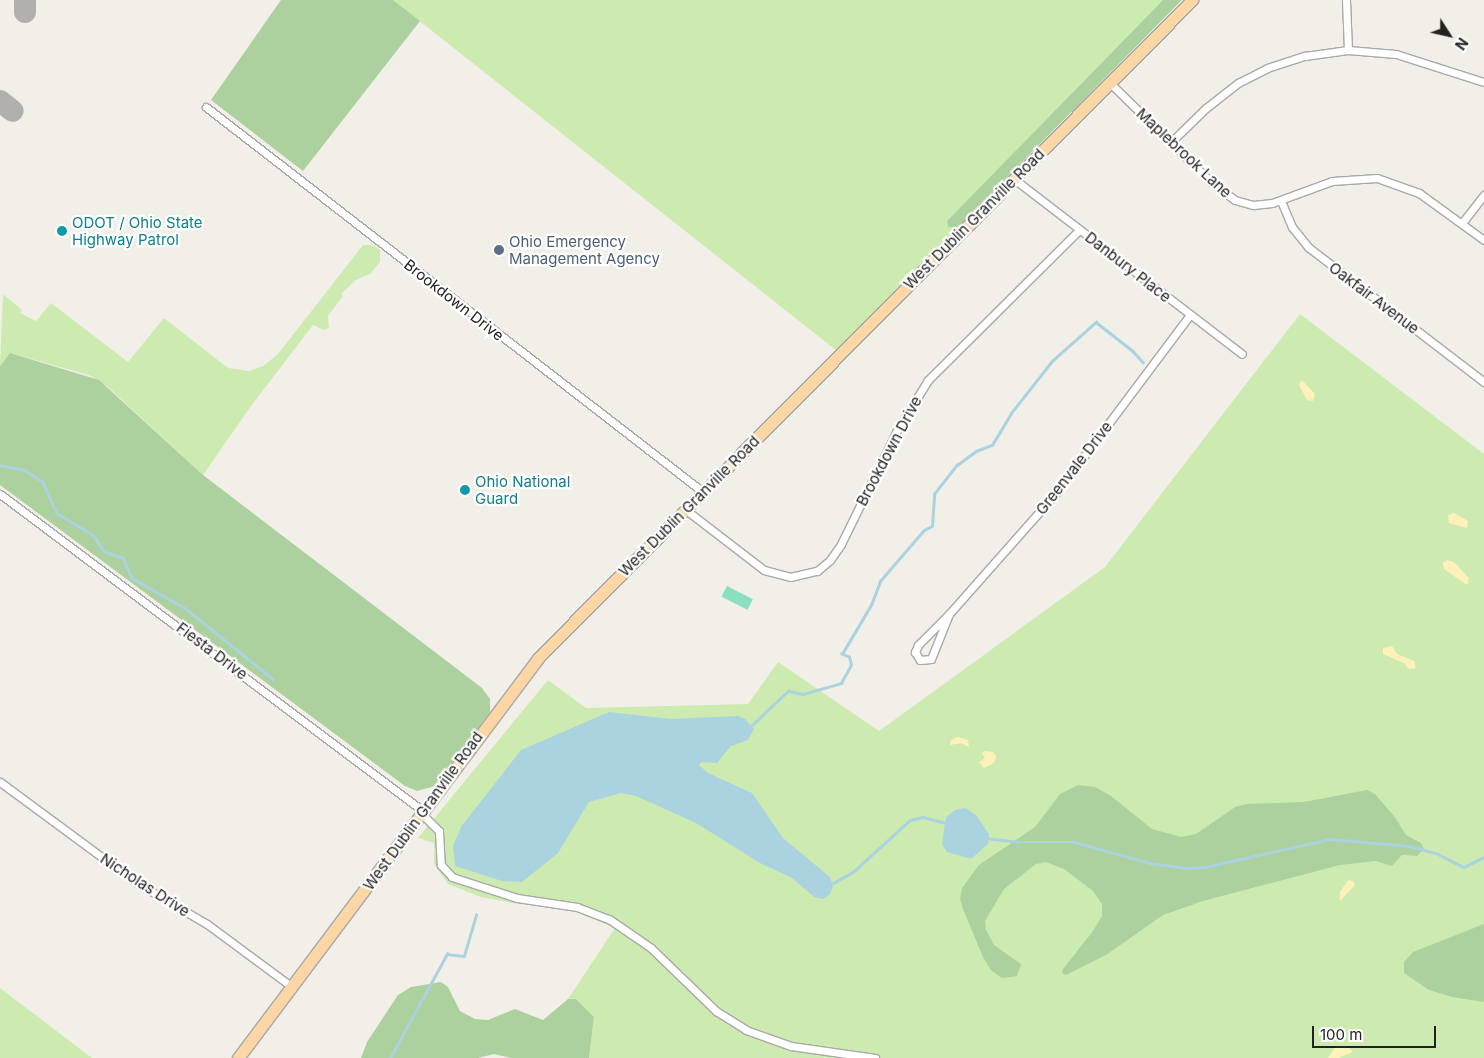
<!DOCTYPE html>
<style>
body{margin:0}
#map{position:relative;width:1484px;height:1058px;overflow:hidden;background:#f2efe9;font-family:Inter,sans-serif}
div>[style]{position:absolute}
.grass>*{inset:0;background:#cdebb0}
.forest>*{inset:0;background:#add19e}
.sand>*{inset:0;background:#fff1ba}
.pitch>*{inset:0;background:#88e0be;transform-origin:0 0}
.water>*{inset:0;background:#aad3df}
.stream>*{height:2.5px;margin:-1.25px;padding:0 1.25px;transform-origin:1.25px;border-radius:1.25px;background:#aad3df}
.taxiway>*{height:22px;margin:-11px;padding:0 11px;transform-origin:11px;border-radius:11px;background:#b1b0ac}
.roads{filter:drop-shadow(1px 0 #a9a9a9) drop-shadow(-1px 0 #a9a9a9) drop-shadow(0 1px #a9a9a9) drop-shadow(0 -1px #a9a9a9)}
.minor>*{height:7px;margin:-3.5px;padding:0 3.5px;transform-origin:3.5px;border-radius:3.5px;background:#fff}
.primary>*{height:11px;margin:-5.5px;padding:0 5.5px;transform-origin:5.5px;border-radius:5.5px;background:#fcd6a4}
.dots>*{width:14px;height:14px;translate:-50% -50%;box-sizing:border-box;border:2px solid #fff;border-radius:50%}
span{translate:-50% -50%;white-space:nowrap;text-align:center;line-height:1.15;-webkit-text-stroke:4.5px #fff;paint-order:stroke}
.street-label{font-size:15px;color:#222}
.culture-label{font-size:15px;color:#0d838f}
.left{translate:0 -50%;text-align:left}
.service-label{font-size:15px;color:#4e5e75}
.north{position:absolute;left:1424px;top:10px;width:50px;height:50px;-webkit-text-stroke:4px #fff;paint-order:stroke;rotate:125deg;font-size:14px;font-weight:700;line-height:20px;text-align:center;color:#222}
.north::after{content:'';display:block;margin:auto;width:18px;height:22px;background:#222;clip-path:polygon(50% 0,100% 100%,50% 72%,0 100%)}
.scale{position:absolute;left:1312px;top:1026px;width:124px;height:22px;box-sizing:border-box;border:2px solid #222;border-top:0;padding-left:6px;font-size:15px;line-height:18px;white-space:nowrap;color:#222;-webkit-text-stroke:4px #fff;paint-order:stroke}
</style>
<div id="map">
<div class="grass">
<div style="clip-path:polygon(393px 0,1163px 0,947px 221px,949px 227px,958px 227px,837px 351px)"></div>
<div style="clip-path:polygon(363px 245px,373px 245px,380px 250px,380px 262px,370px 274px,356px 280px,341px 294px,343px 296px,328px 316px,329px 328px,324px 330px,313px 325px,251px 406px,203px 475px,107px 386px,89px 375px,10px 353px,0 366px,3px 294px,22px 310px,20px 313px,36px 321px,51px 303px,128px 362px,164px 318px,228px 368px,249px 371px,263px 366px,278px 354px)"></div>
<div style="clip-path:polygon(1300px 314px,1484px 454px,1484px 1058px,589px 1058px,594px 1017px,576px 999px,568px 999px,615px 928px,566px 908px,512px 903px,481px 897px,448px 884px,434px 864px,434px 843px,418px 838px,548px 680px,586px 708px,748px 704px,778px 662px,879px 731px,1105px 567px)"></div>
<div style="clip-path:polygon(0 988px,92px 1058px,0 1058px)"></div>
</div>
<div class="forest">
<div style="clip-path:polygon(281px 0,393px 0,420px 21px,303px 171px,211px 100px)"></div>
<div style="clip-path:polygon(1163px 0,1182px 0,958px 227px,948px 227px,947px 221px)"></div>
<div style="clip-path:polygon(10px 353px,99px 380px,203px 475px,482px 688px,490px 699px,490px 712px,435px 786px,417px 791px,405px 786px,0 485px,0 366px)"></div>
<div style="clip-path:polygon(1078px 785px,1095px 787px,1111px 796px,1152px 829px,1181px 837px,1196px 834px,1235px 807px,1247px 804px,1304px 802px,1367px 790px,1375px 794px,1394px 816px,1406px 835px,1421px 843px,1424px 849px,1417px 856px,1402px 855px,1392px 866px,1376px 861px,1340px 865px,1203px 901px,1163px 915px,1106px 955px,1066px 975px,1062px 973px,1063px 969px,1093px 931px,1102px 916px,1102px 904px,1093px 891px,1064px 869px,1046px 862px,1036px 864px,1004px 889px,985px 921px,986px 930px,994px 945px,1021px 964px,1017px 976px,1002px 978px,991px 970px,983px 957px,963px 909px,960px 899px,962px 888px,979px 865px,1035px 827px,1060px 794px)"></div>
<div style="clip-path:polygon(1484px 924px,1484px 1002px,1452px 997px,1429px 990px,1404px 973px,1404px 962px,1413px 952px)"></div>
<div style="clip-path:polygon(441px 982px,448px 987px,460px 1011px,475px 1019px,488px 1020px,515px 1009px,543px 1020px,568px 999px,576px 999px,594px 1017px,589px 1058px,511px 1058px,494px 1054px,478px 1058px,361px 1058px,367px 1042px,398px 995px,411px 987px)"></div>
</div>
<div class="sand">
<div style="clip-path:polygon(1302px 380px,1315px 394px,1313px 401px,1307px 400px,1299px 385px)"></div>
<div style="clip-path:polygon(1454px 513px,1468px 521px,1467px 528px,1449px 523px,1448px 515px)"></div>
<div style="clip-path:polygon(1447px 560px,1454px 562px,1469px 578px,1467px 585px,1444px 569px,1443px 563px)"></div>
<div style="clip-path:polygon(1392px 646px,1397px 654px,1414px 661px,1416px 668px,1409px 669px,1404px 663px,1383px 654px,1383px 648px)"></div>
<div style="clip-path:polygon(958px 737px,968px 740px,969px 747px,961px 743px,950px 745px,951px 740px)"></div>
<div style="clip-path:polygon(984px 751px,993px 752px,996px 757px,994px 763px,984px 768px,979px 762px,985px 758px,982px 753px)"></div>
<div style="clip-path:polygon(1348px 880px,1353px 881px,1355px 885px,1340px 901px,1340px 892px)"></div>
<div style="clip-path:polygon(1336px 1046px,1348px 1047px,1353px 1052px,1338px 1058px,1328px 1058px)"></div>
</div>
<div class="pitch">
<div style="left:727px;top:586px;width:29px;height:12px;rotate:27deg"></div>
</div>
<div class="water">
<div style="clip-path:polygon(609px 712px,671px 719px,738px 716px,745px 719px,754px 729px,748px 740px,731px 746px,717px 763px,702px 762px,699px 765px,708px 773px,752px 793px,783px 838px,830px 877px,833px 886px,830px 894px,823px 899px,814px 897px,792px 878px,760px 863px,696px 823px,636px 796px,621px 793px,589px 802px,558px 853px,522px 882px,502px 881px,455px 866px,453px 846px,461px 827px,521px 750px)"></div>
<div style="clip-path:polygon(965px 808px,976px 815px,989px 834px,988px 844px,971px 859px,947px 852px,942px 844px,946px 817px,955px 810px)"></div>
</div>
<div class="stream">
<div style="left:0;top:465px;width:25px;rotate:11deg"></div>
<div style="left:25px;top:470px;width:22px;rotate:34deg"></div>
<div style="left:43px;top:482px;width:34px;rotate:66deg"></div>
<div style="left:57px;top:513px;width:42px;rotate:31.4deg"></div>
<div style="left:93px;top:535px;width:19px;rotate:55deg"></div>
<div style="left:104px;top:551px;width:20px;rotate:20deg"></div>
<div style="left:123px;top:558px;width:22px;rotate:66deg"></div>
<div style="left:132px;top:578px;width:61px;rotate:29.5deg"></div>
<div style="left:185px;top:608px;width:113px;rotate:38.9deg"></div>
<div style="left:752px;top:725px;width:50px;rotate:-43.4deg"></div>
<div style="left:788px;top:691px;width:15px;rotate:11deg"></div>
<div style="left:803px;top:694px;width:40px;rotate:-16deg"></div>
<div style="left:841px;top:683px;width:21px;rotate:-61deg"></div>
<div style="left:851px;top:665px;width:8px;rotate:-104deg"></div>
<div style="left:849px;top:657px;width:8px;rotate:-157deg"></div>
<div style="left:842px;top:654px;width:57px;rotate:-59.4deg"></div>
<div style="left:871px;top:605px;width:26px;rotate:-69deg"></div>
<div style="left:880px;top:581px;width:67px;rotate:-49.2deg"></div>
<div style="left:924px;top:530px;width:9px;rotate:-27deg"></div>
<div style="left:932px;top:526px;width:32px;rotate:-86deg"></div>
<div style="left:934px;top:494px;width:37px;rotate:-52deg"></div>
<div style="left:957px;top:465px;width:24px;rotate:-36deg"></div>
<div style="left:976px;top:451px;width:17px;rotate:-21deg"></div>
<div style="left:992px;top:445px;width:37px;rotate:-59deg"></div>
<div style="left:1011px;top:413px;width:66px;rotate:-51.7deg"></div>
<div style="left:1052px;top:361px;width:59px;rotate:-41.6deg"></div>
<div style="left:1096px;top:322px;width:47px;rotate:38.1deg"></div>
<div style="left:1133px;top:351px;width:15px;rotate:48deg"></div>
<div style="left:986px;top:838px;width:31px;rotate:7deg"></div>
<div style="left:1017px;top:842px;width:57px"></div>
<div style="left:1074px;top:842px;width:79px;rotate:15.4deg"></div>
<div style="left:1150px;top:863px;width:36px;rotate:8deg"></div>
<div style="left:1186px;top:868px;width:19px;rotate:-3deg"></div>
<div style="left:1205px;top:867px;width:128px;rotate:-12.6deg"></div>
<div style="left:1330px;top:839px;width:79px;rotate:5.1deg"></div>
<div style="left:1409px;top:846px;width:30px;rotate:15deg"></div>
<div style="left:1438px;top:854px;width:29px;rotate:27deg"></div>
<div style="left:1464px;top:867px;width:22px;rotate:-27deg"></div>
<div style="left:833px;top:883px;width:23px;rotate:-29deg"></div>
<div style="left:853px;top:872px;width:77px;rotate:-42.4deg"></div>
<div style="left:910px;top:820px;width:13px;rotate:-13deg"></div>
<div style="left:923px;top:817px;width:23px;rotate:15deg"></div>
<div style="left:390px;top:1058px;width:119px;rotate:-61.3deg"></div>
<div style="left:447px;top:954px;width:17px;rotate:7deg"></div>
<div style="left:464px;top:956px;width:43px;rotate:-73.7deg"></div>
</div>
<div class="taxiway">
<div style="left:25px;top:12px;width:12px;rotate:-90deg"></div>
<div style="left:0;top:101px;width:16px;rotate:38deg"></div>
</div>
<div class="roads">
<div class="minor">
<div style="left:1346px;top:0;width:50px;rotate:87.7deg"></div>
<div style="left:1110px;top:83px;width:144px;rotate:44.4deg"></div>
<div style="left:1213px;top:184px;width:27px;rotate:36deg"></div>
<div style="left:1235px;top:200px;width:19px;rotate:16deg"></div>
<div style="left:1253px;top:205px;width:19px;rotate:-6deg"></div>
<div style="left:1272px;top:203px;width:64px;rotate:-20.1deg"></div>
<div style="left:1332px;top:181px;width:45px;rotate:-3.8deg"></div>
<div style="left:1377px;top:178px;width:45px;rotate:19.7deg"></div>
<div style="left:1419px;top:193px;width:80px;rotate:35.9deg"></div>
<div style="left:206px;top:107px;width:629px;rotate:37.76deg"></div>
<div style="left:1171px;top:142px;width:49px;rotate:-44.2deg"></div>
<div style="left:1206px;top:108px;width:41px;rotate:-38deg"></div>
<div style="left:1238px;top:83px;width:33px;rotate:-27deg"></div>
<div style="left:1267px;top:68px;width:40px;rotate:-18deg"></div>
<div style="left:1305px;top:56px;width:43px;rotate:-7.9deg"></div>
<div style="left:1348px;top:50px;width:48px;rotate:4.8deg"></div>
<div style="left:1396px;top:54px;width:92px;rotate:17.7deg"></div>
<div style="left:1014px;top:179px;width:287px;rotate:37.5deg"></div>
<div style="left:1281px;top:201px;width:28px;rotate:67deg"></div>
<div style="left:1292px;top:227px;width:26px;rotate:51deg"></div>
<div style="left:1308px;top:247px;width:222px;rotate:37.5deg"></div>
<div style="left:1462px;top:223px;width:36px;rotate:-52deg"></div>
<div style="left:0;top:494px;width:529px;rotate:36.85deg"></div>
<div style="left:686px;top:510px;width:98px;rotate:37.6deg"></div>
<div style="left:764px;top:570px;width:27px;rotate:15deg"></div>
<div style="left:790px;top:577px;width:28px;rotate:-13deg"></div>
<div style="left:817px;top:571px;width:17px;rotate:-40deg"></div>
<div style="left:830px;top:560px;width:19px;rotate:-55deg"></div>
<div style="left:841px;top:544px;width:125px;rotate:-63.8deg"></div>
<div style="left:896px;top:432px;width:61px;rotate:-58.4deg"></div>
<div style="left:928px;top:380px;width:213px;rotate:-44.8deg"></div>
<div style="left:949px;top:614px;width:44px;rotate:135deg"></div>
<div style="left:918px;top:645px;width:8px;rotate:113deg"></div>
<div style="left:915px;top:652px;width:9px;rotate:58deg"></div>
<div style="left:920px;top:660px;width:11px;rotate:-5deg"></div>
<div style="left:931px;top:659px;width:48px;rotate:-68.2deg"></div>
<div style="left:949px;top:614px;width:163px;rotate:-48.5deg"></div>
<div style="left:1057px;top:492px;width:221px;rotate:-53.1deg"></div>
<div style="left:0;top:782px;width:170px;rotate:36.4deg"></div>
<div style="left:137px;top:883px;width:81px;rotate:30.4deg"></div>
<div style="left:207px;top:924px;width:106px;rotate:36.5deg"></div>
<div style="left:421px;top:813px;width:25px;rotate:45deg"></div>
<div style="left:439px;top:831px;width:34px;rotate:87deg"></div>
<div style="left:441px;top:865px;width:16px;rotate:47deg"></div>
<div style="left:452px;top:877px;width:68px;rotate:17.9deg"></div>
<div style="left:517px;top:898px;width:61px;rotate:8.5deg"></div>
<div style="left:577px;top:907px;width:34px;rotate:21deg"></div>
<div style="left:609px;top:919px;width:51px;rotate:34.6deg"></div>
<div style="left:651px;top:948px;width:91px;rotate:44.1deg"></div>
<div style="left:716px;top:1011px;width:36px;rotate:32deg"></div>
<div style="left:746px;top:1030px;width:48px;rotate:19.6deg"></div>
<div style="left:791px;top:1046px;width:85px;rotate:8.1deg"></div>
</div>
<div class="primary">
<div style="left:238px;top:1058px;width:500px;rotate:-53.1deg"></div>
<div style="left:538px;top:658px;width:928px;rotate:-45.17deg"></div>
</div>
</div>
<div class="dots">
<div style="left:62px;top:231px;background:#0f9aa8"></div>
<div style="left:499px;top:250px;background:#5c6f8a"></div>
<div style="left:465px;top:490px;background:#0f9aa8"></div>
</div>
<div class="street-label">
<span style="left:1184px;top:153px;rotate:43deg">Maplebrook Lane</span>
<span style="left:974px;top:219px;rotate:-45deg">West Dublin Granville Road</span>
<span style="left:1128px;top:267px;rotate:38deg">Danbury Place</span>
<span style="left:1374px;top:298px;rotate:37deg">Oakfair Avenue</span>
<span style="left:454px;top:300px;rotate:38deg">Brookdown Drive</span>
<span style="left:889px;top:451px;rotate:-62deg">Brookdown Drive</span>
<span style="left:1074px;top:468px;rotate:-52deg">Greenvale Drive</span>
<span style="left:689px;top:506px;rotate:-45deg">West Dublin Granville Road</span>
<span style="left:212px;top:651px;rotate:37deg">Fiesta Drive</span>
<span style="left:423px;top:811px;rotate:-54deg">West Dublin Granville Road</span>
<span style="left:145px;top:885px;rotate:33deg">Nicholas Drive</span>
</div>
<div class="culture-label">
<span class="left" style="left:72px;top:231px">ODOT / Ohio State<br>Highway Patrol</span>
<span class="left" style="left:475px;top:490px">Ohio National<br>Guard</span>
</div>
<div class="service-label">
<span class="left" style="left:509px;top:250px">Ohio Emergency<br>Management Agency</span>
</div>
<div class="north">N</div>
<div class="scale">100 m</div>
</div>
